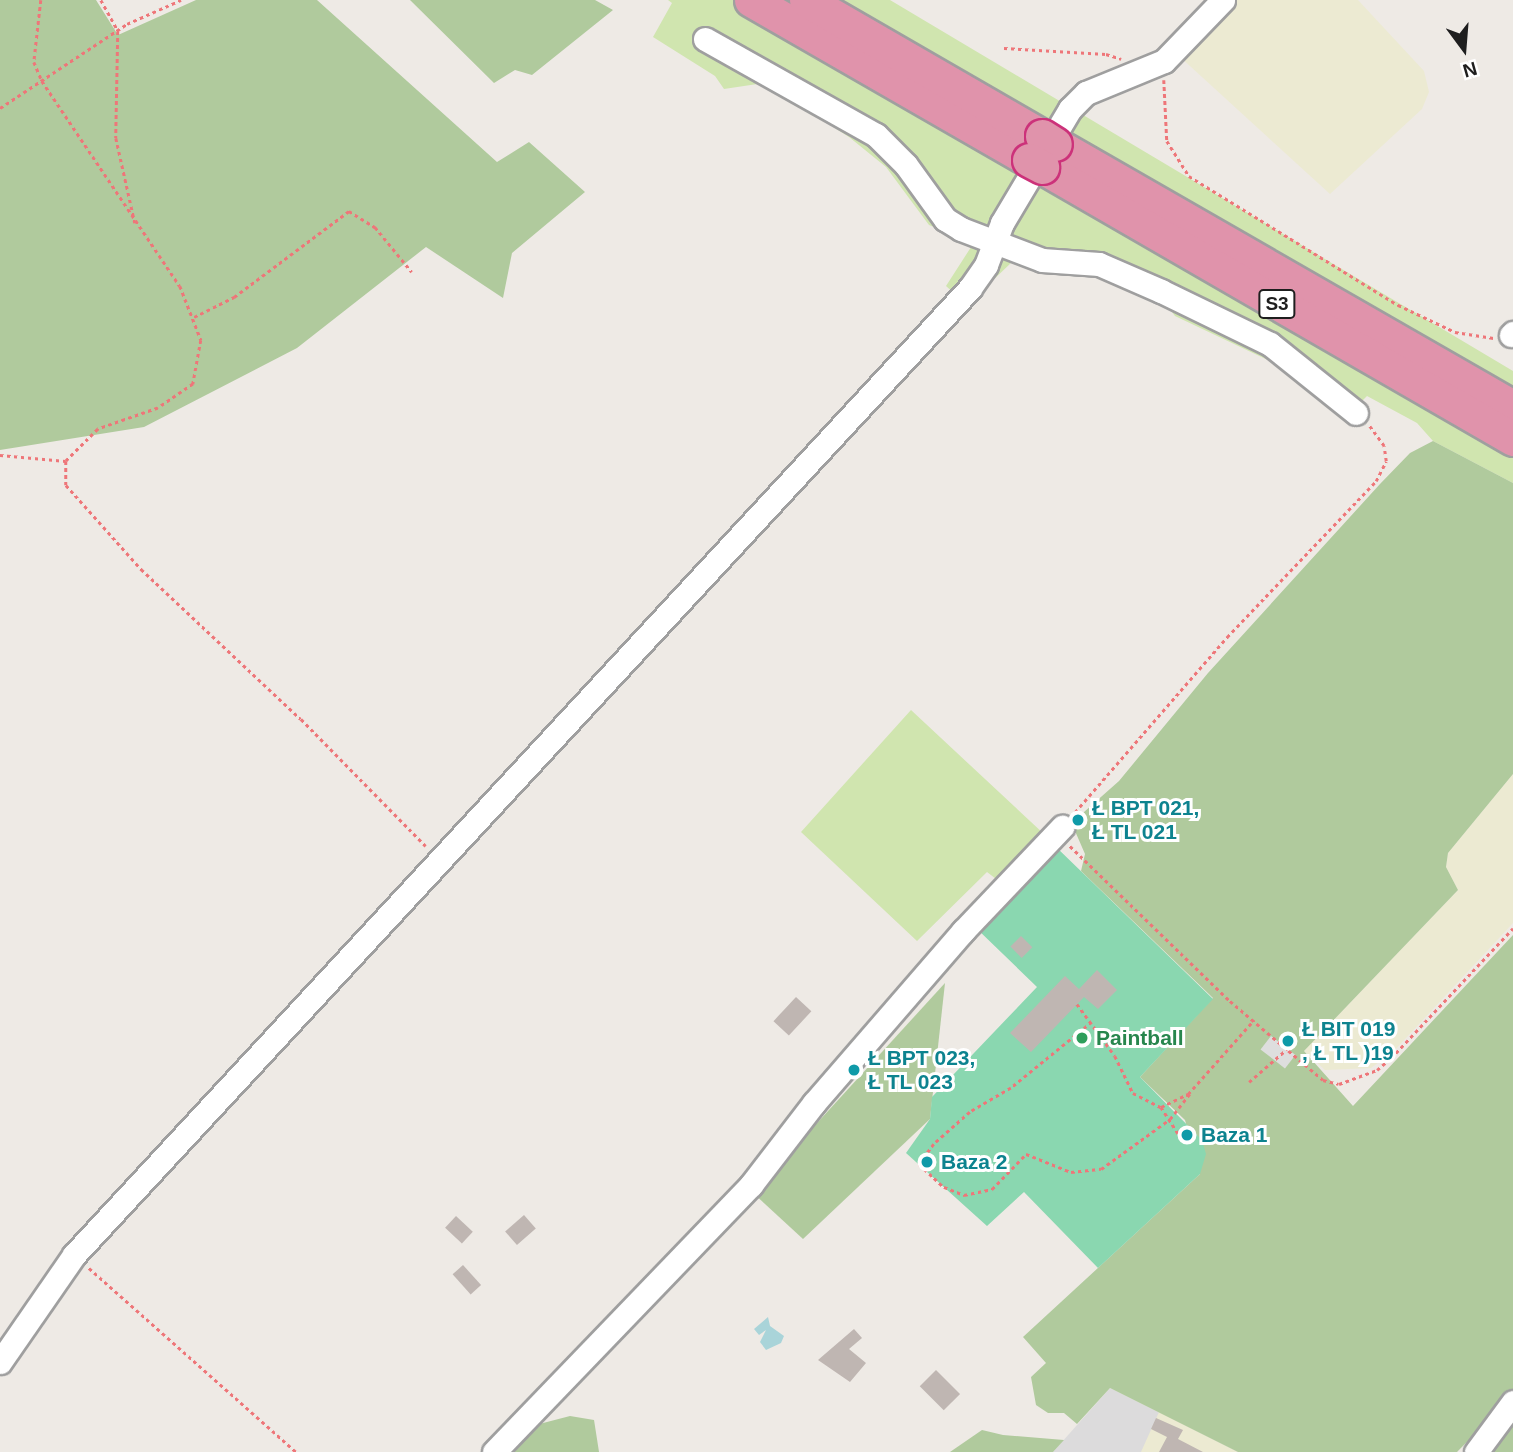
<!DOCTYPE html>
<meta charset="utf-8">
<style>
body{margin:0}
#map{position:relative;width:1513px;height:1452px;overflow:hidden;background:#eeeae5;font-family:Arial,sans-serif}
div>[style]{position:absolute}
.residential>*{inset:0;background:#dcdbdc}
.farmland>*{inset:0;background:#ecead2}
.grass>*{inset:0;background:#d0e5af}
.forest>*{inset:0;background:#b0ca9d}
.pitch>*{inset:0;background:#8ad7b0}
.parking>*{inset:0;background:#dedede;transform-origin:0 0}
.water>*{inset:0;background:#a9d4d9}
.building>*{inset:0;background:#bfb6b2;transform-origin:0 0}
.path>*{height:2.5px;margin-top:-1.25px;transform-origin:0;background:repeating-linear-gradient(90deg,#ee7679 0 3.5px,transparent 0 7px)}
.roads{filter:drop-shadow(2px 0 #9f9f9f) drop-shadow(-2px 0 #9f9f9f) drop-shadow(0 2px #9f9f9f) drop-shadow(0 -2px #9f9f9f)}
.minor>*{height:23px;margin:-11.5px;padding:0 11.5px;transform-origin:11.5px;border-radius:11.5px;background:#fff}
.highway>*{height:33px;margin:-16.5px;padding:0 16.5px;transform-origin:16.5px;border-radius:16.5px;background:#e093ab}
.bridges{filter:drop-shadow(2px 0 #cc327a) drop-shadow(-2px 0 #cc327a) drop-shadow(0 2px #cc327a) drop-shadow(0 -2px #cc327a)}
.highway-bridge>*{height:33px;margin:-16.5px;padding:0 16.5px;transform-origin:16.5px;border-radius:16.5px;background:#e093ab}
.dots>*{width:19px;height:19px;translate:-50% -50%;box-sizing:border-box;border:4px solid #fff;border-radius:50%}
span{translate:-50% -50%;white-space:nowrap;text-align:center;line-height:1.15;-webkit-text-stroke:6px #fff;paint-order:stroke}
.shield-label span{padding:2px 5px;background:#fff;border:2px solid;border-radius:5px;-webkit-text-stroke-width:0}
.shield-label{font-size:19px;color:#1e1e1e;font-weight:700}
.culture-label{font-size:21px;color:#0d838f;font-weight:700}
.left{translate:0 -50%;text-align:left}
.leisure-label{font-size:21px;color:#27864d;font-weight:700}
.north{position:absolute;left:1429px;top:14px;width:70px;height:70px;-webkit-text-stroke:5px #fff;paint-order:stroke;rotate:164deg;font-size:19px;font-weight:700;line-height:28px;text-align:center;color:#1e1e1e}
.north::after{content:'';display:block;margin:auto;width:24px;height:32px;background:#1e1e1e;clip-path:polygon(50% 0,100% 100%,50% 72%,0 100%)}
</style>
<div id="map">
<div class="residential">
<div style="clip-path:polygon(1110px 1388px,1238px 1452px,1053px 1452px)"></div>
</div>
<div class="farmland">
<div style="clip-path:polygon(1234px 0,1358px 0,1424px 71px,1429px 92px,1422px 109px,1330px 194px,1179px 56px)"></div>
<div style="clip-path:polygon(1513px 774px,1513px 923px,1393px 1052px,1371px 1068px,1325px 1070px,1304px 1051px,1458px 890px,1446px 867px,1448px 853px)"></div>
<div style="clip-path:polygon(1159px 1412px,1238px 1452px,1141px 1452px)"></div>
</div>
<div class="grass">
<div style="clip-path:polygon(668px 0,890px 0,1513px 371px,1513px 483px,1433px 441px,1417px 423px,1367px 396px,1343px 420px,1289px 370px,1175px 316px,1169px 308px,1137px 291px,1090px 274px,1038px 271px,1012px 262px,967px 305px,946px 286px,973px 244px,929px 225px,886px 167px,849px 137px,764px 83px,724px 89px,715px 76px,653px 37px,672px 3px)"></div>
<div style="clip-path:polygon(911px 710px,1045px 835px,1000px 882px,987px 872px,917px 941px,801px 832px)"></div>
</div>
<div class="forest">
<div style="clip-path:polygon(0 0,96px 0,118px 35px,196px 0,317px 0,497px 162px,529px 142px,585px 192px,512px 253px,503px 298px,426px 247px,297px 348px,144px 427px,0 450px)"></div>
<div style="clip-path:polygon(410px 0,595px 0,613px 10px,532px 75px,515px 70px,494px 83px)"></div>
<div style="clip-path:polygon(1433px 441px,1513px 483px,1513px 774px,1448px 853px,1446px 867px,1458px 890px,1304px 1051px,1353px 1106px,1513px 935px,1513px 1395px,1457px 1452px,1238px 1452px,1110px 1388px,1077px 1424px,1064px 1413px,1048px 1413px,1036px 1405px,1031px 1377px,1046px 1363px,1023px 1337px,1200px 1174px,1185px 1120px,1140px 1077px,1213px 998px,1081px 871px,1085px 854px,1075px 831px,1084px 812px,1119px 781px,1208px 673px,1380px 484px,1410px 453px)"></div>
<div style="clip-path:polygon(945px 983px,930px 1119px,803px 1239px,753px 1193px)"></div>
<div style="clip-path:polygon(1513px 1412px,1513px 1452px,1480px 1452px)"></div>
<div style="clip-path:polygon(570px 1416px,594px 1420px,599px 1452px,500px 1452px,524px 1428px)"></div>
<div style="clip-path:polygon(982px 1430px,1003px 1435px,1064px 1440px,1053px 1452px,950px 1452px)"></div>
</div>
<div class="pitch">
<div style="clip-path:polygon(1055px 846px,1213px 999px,1140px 1077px,1202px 1140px,1206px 1154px,1200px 1174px,1098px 1268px,1024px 1192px,987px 1226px,906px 1153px,930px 1119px,932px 1097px,1037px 987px,975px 927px)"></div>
</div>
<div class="parking">
<div style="left:1271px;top:1036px;width:31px;height:17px;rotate:38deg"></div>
</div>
<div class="water">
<div style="clip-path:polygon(768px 1317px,770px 1326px,784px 1336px,781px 1343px,766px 1350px,760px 1342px,766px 1330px,759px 1335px,754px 1329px)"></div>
</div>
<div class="building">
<div style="left:1021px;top:936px;width:16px;height:15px;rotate:45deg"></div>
<div style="clip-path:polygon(1097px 970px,1117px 990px,1098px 1009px,1084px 997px,1031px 1052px,1010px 1033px,1065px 976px,1079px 989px)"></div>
<div style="left:796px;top:997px;width:21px;height:33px;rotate:43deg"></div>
<div style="left:524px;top:1215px;width:18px;height:25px;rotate:49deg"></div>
<div style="left:456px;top:1216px;width:23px;height:16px;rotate:43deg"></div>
<div style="left:463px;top:1265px;width:27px;height:14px;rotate:48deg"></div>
<div style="clip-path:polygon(854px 1329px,862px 1338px,849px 1349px,866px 1363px,850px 1382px,818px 1360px)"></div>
<div style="left:936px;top:1370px;width:34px;height:23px;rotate:45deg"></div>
<div style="clip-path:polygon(1156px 1418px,1183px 1430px,1178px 1439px,1203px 1452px,1159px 1452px,1167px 1437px,1151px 1429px)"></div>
</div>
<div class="path">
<div style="left:41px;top:0;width:62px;rotate:96.4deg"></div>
<div style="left:34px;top:62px;width:21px;rotate:67deg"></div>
<div style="left:42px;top:81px;width:247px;rotate:56.1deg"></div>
<div style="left:180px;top:286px;width:58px;rotate:68.7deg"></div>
<div style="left:201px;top:340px;width:45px;rotate:100.3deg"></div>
<div style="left:193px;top:384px;width:42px;rotate:145.6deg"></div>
<div style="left:158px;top:408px;width:64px;rotate:160.7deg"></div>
<div style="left:98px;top:429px;width:45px;rotate:135deg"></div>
<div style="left:66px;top:461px;width:24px;rotate:90deg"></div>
<div style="left:66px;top:485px;width:113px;rotate:48.2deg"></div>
<div style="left:141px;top:569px;width:219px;rotate:43.2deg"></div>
<div style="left:301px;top:719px;width:178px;rotate:45.5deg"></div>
<div style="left:101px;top:0;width:35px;rotate:61deg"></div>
<div style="left:118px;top:31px;width:107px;rotate:91.1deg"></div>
<div style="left:116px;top:138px;width:87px;rotate:77.4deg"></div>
<div style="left:1004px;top:48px;width:102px;rotate:3.4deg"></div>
<div style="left:1106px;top:54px;width:16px;rotate:18deg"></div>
<div style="left:1164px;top:80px;width:61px;rotate:87.2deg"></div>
<div style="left:1167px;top:141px;width:41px;rotate:57.8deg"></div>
<div style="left:1189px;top:176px;width:246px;rotate:31.7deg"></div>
<div style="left:1398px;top:305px;width:63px;rotate:25.3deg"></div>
<div style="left:1455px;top:332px;width:39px;rotate:9deg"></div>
<div style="left:0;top:108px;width:152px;rotate:-33.5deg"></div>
<div style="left:127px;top:24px;width:59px;rotate:-24deg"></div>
<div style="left:194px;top:317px;width:45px;rotate:-26.6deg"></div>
<div style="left:234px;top:297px;width:144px;rotate:-36.8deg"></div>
<div style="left:349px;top:211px;width:31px;rotate:32deg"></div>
<div style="left:375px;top:227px;width:58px;rotate:50.6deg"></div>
<div style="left:0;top:455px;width:66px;rotate:5.2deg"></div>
<div style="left:1075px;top:812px;width:232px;rotate:-49deg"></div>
<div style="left:1227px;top:637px;width:216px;rotate:-46.3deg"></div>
<div style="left:1376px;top:481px;width:22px;rotate:-63deg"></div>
<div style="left:1386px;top:461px;width:15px;rotate:-98deg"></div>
<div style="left:1384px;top:446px;width:26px;rotate:-126deg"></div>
<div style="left:1070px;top:846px;width:223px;rotate:44.1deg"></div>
<div style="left:1230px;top:1001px;width:122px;rotate:40.3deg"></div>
<div style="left:1323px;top:1080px;width:16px;rotate:14deg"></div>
<div style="left:1339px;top:1084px;width:40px;rotate:-20.2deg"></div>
<div style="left:1377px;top:1070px;width:18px;rotate:-41deg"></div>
<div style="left:1391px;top:1058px;width:178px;rotate:-46.8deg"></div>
<div style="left:1077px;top:1004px;width:64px;rotate:53.8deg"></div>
<div style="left:1115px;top:1056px;width:41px;rotate:64.1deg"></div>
<div style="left:1133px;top:1093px;width:31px;rotate:27deg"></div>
<div style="left:1161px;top:1107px;width:30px;rotate:-26deg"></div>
<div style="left:1188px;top:1094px;width:99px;rotate:-48.3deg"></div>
<div style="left:1092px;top:1022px;width:104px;rotate:140.8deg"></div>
<div style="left:1011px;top:1088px;width:48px;rotate:149.7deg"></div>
<div style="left:970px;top:1112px;width:48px;rotate:138.4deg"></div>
<div style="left:934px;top:1144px;width:25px;rotate:127deg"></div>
<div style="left:919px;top:1164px;width:34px;rotate:43deg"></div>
<div style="left:944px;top:1187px;width:22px;rotate:22deg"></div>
<div style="left:964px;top:1195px;width:29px;rotate:-12deg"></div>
<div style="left:992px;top:1189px;width:49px;rotate:-45.8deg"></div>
<div style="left:1026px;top:1154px;width:48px;rotate:21.8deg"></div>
<div style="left:1071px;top:1172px;width:30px;rotate:-6deg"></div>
<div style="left:1101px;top:1169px;width:85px;rotate:-35.9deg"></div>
<div style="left:1170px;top:1119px;width:33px;rotate:-52deg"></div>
<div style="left:1249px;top:1082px;width:50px;rotate:-41deg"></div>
<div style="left:1161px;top:1107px;width:40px;rotate:57.1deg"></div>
<div style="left:89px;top:1268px;width:277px;rotate:41.6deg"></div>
</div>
<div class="roads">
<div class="minor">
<div style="left:705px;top:39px;width:196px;rotate:29.3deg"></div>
<div style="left:876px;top:135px;width:42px;rotate:45deg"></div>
<div style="left:906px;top:165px;width:67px;rotate:54.2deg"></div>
<div style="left:945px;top:219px;width:19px;rotate:32deg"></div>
<div style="left:961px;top:229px;width:87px;rotate:20.9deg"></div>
<div style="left:1042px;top:260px;width:57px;rotate:4deg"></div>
<div style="left:1099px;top:264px;width:68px;rotate:23.5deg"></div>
<div style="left:1161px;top:291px;width:121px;rotate:25.9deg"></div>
<div style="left:1270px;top:344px;width:110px;rotate:38.7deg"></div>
<div style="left:1511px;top:335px;width:3px;rotate:-45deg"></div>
<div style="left:0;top:1362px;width:130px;rotate:-55.3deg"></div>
<div style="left:74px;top:1255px;width:1318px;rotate:-47.18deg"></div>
<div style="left:970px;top:288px;width:28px;rotate:-55deg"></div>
<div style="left:986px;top:265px;width:45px;rotate:-69.1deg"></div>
<div style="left:1002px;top:223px;width:133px;rotate:-59.2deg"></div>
<div style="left:1070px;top:109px;width:23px;rotate:-45deg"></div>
<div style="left:1086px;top:93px;width:84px;rotate:-22.3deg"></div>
<div style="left:1164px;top:61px;width:85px;rotate:-46deg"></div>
<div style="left:494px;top:1452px;width:371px;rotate:-46.1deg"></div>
<div style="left:751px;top:1185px;width:103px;rotate:-52.5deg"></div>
<div style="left:814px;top:1103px;width:228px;rotate:-49.1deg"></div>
<div style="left:963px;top:931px;width:144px;rotate:-46.4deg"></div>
<div style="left:1476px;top:1452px;width:62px;rotate:-53.5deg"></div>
</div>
<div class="highway">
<div style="left:751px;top:0;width:321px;rotate:29.9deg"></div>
<div style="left:806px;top:0;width:272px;rotate:30deg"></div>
<div style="left:1055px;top:144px;width:528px;rotate:29.87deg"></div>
<div style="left:1042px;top:167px;width:544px;rotate:30.01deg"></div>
</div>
</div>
<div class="bridges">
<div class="highway-bridge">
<div style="left:1042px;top:136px;width:15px;rotate:32deg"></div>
<div style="left:1029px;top:160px;width:15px;rotate:28deg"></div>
</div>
</div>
<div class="dots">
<div style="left:1078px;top:820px;background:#0f9aa8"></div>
<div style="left:1082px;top:1038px;background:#2e9e5b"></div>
<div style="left:1288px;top:1041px;background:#0f9aa8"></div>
<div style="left:854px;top:1070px;background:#0f9aa8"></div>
<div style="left:1187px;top:1135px;background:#0f9aa8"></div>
<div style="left:927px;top:1162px;background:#0f9aa8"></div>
</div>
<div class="shield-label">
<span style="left:1277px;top:304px">S3</span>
</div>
<div class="culture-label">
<span class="left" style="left:1092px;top:820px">Ł BPT 021,<br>Ł TL 021</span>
<span class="left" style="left:1302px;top:1041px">Ł BIT 019<br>, Ł TL )19</span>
<span class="left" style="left:868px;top:1070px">Ł BPT 023,<br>Ł TL 023</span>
<span class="left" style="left:1201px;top:1135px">Baza 1</span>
<span class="left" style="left:941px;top:1162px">Baza 2</span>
</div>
<div class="leisure-label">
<span class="left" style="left:1096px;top:1038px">Paintball</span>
</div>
<div class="north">N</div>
</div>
